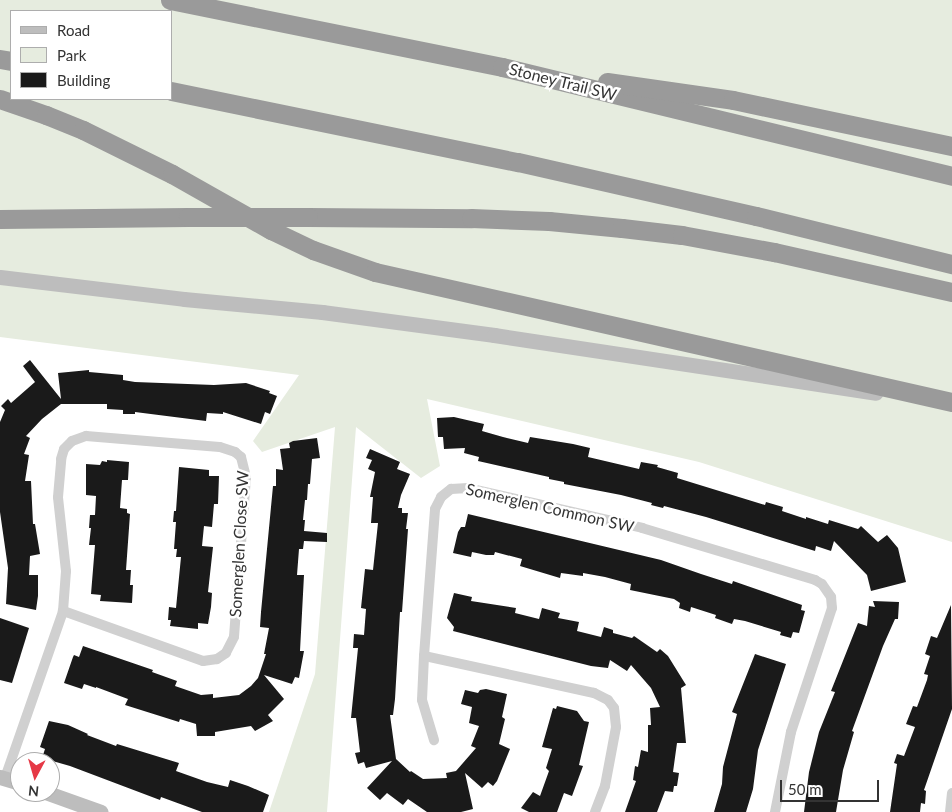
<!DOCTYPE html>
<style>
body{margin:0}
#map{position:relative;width:952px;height:812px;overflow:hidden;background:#fff;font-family:Lato,sans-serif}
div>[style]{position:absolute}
.green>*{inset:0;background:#e6ecdf}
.building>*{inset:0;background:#1a1a1a}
.street>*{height:10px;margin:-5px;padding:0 5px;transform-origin:5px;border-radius:5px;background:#d0d0d0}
.secondary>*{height:15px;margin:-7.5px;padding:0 7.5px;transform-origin:7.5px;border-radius:7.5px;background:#bdbdbd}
.highway>*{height:19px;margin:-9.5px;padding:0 9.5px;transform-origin:9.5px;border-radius:9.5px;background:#9a9a9a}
.highway-bridge>*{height:19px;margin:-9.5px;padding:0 9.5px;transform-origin:9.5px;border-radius:9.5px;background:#9a9a9a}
span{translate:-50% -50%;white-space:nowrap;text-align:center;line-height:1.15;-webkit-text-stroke:5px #fff;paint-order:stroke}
.street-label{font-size:16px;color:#333}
.legend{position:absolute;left:10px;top:10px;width:162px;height:90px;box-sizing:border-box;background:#fff;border:1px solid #adadad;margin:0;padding:6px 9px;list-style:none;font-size:15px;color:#333}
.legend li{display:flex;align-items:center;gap:10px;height:25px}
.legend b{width:25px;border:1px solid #adadad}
.north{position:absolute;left:10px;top:752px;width:50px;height:50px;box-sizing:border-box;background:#fff;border:1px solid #adadad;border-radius:50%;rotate:186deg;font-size:14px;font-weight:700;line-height:20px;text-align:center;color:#333}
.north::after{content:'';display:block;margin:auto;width:18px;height:22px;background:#e63946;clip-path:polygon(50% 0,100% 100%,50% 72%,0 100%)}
.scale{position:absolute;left:780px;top:780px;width:99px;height:22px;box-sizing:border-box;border:2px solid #333;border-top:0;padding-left:6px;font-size:15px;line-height:18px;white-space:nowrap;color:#333;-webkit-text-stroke:4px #fff;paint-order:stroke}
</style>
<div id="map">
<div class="green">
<div style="clip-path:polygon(evenodd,0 0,952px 0,952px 542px,699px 462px,427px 399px,440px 466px,421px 478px,356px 427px,327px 812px,269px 812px,315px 674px,335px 427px,262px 452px,253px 441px,299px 375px,0 337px,0 0,11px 11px,171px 11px,171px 99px,11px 99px,11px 11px)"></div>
</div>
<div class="building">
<div style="clip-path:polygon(30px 360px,61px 399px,58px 373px,89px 370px,89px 372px,123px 375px,123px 380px,135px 382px,214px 385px,246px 383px,270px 391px,269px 393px,277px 396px,270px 414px,265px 412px,261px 424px,223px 412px,223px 414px,207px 413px,206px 421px,135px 412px,135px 414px,123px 414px,123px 410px,107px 409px,107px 404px,61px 404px,42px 419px,26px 436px,30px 438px,24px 454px,29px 455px,25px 481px,31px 481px,33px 524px,35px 524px,40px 554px,30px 556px,29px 575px,38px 575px,38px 596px,36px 610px,6px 604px,8px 568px,0 512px,0 422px,5px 410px,1px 406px,8px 399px,11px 403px,35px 382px,23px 366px)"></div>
<div style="clip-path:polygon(454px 417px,484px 424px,482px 431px,503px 437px,528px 443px,530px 437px,573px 444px,590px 448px,588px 457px,639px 469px,641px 462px,658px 465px,657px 467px,678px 473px,677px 478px,765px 505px,766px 502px,783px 507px,782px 511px,806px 519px,806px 517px,828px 524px,829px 520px,858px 529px,861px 526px,878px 542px,887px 535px,898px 548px,906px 582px,871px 591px,867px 575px,834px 541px,831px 551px,816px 546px,815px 551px,706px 517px,664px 506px,663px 508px,651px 505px,652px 503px,621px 495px,564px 484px,564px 482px,549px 479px,549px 477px,478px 461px,479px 457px,464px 453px,465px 448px,444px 449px,443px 437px,438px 437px,437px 418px)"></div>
<div style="clip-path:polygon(317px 438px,320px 458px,312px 459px,310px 484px,308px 484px,307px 500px,305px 500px,303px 520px,305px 520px,304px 531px,327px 533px,327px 542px,304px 541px,303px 549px,299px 549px,297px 575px,304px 575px,300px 651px,304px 651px,299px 678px,295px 677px,292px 684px,264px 675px,284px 699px,268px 715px,273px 721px,255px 731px,251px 726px,215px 732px,215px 736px,197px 736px,196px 724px,180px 719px,179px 722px,125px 705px,128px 699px,96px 687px,96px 688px,84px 684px,82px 689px,64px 683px,73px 657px,74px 655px,79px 657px,83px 646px,153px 670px,152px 672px,177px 681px,175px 686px,201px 695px,213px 694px,213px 698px,239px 695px,251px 686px,258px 678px,266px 654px,264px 654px,269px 628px,260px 627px,261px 612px,273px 486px,276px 486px,276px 469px,283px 470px,280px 449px,290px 448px,289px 443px,293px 441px)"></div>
<div style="clip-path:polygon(370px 449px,400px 462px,397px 469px,410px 474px,401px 495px,398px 508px,402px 508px,402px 513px,408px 513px,406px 529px,408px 529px,402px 612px,400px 612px,395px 699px,393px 715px,390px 715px,396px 759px,410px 772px,411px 771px,423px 779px,447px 778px,446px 773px,456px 771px,476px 748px,471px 746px,479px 726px,469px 723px,472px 707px,461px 704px,465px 690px,478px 693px,480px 690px,486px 689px,507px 694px,502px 717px,505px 719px,499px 744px,510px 749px,497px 781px,493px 786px,488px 782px,482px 788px,465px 773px,473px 809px,461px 812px,427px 812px,408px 799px,403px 805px,387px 793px,380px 800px,367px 788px,392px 761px,366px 768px,364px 762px,358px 764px,355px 753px,360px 752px,356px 718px,351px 718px,358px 648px,353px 648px,354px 634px,364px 635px,366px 609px,361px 608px,365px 569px,373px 570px,378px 523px,371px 523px,373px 497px,370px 497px,375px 472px,368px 469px,372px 460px,366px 458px)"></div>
<div style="clip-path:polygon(107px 460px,129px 462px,128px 480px,122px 480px,120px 508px,127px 509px,127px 513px,130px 514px,126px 570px,131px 570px,130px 585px,133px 585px,132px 603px,100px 601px,101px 595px,91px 594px,95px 545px,89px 545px,91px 528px,89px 528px,90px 515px,95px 515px,96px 496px,86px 495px,86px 464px,100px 465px,102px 461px,107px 462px)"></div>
<div style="clip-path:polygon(179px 467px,209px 470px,209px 476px,219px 476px,218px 504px,214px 504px,212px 527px,204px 526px,202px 546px,213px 547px,208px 592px,212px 593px,211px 607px,208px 624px,198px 623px,198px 629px,170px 626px,171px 620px,168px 620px,169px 607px,176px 608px,181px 557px,176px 557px,177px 549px,174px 549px,176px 522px,173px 522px,174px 511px,176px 511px)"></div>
<div style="clip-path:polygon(468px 514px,661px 560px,701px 574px,732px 584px,733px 581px,802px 605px,801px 610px,805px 611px,799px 633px,793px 632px,791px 638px,780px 635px,781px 632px,745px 621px,734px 619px,732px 624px,715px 618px,716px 615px,691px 607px,690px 612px,679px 608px,680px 603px,674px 599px,630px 590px,631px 584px,605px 577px,583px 573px,583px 576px,561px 573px,560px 578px,520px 566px,522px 559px,495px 552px,494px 555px,486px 555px,472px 552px,471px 557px,453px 553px,458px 532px,461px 527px,465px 527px)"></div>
<div style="clip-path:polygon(454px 593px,472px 597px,471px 601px,516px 608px,515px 613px,539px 619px,542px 608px,560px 613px,558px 618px,579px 622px,577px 631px,601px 637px,604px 627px,613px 630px,613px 633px,632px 638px,634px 636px,657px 652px,660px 649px,668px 656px,686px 685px,681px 688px,686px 743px,677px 743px,673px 772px,679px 773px,677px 786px,674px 786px,673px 792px,665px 791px,657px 812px,625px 812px,636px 781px,633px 780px,635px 766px,638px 767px,641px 750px,648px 752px,648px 725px,651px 725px,650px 708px,660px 707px,651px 688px,631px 665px,627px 671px,610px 660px,608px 668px,591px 666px,453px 631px,454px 627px,447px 618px)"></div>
<div style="clip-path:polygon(873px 601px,899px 602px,898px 619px,895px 619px,883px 646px,852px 731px,854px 732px,843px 770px,836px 812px,804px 812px,809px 772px,819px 732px,835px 692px,831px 691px,858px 623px,867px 626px,869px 606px,875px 607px)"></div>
<div style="clip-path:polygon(951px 605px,952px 709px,924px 790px,926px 791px,925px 804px,921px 803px,920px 812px,890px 812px,897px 764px,894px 763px,897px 754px,904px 756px,915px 727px,906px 724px,913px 706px,917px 707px,927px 680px,928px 675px,924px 674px,930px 656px,925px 654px,931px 636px,937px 638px)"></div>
<div style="clip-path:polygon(0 618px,29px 628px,12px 683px,0 680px)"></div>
<div style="clip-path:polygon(755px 654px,786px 664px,758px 750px,753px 789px,746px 812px,714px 812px,722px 784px,723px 767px,737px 714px,732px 712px)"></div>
<div style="clip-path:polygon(557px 706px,577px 711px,584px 721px,589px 722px,579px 765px,583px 766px,572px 796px,564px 793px,557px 812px,529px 812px,521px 808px,533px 792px,540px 796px,549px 771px,546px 768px,552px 749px,542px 747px,553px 708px,556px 709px)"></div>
<div style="clip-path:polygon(49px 721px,68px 725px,88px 734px,87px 735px,116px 746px,117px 744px,179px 763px,176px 771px,207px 782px,228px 787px,230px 780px,248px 786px,269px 795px,263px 812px,202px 812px,161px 797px,160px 800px,70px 766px,42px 758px,45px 749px,40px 747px)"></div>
</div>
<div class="street">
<div style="left:424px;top:656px;width:44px;rotate:92.6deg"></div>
<div style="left:422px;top:700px;width:42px;rotate:73.3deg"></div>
<div style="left:5px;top:778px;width:177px;rotate:-70.8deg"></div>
<div style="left:63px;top:611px;width:40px;rotate:-85.7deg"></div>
<div style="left:66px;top:571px;width:74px;rotate:-96.2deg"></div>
<div style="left:58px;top:497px;width:38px;rotate:-85deg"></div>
<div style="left:61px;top:459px;width:10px;rotate:-73deg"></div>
<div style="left:64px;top:449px;width:11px;rotate:-45deg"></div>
<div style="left:72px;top:441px;width:15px;rotate:-20deg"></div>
<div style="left:86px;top:436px;width:134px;rotate:4.7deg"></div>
<div style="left:220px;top:447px;width:16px;rotate:18deg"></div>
<div style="left:235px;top:452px;width:8px;rotate:40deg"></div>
<div style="left:241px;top:457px;width:21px;rotate:76deg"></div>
<div style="left:246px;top:477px;width:160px;rotate:94.3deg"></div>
<div style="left:234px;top:637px;width:18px;rotate:117deg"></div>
<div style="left:226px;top:653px;width:11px;rotate:146deg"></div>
<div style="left:217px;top:659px;width:14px;rotate:172deg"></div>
<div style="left:203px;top:661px;width:149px;rotate:-160.3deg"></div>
<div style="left:595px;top:812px;width:28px;rotate:-69deg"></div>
<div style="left:605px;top:786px;width:60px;rotate:-79.4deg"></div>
<div style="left:616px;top:727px;width:19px;rotate:-96deg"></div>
<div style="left:614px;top:708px;width:10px;rotate:-127deg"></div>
<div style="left:608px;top:700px;width:16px;rotate:-153deg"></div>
<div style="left:594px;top:693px;width:174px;rotate:-167.7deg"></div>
<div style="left:424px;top:656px;width:147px;rotate:-85.7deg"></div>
<div style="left:435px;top:509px;width:13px;rotate:-63deg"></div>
<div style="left:441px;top:497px;width:13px;rotate:-39deg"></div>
<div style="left:451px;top:489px;width:17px;rotate:-3deg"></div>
<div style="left:468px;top:488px;width:179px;rotate:12.9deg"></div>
<div style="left:642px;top:528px;width:181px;rotate:16.7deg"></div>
<div style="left:815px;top:580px;width:8px;rotate:30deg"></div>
<div style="left:822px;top:584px;width:16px;rotate:55deg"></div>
<div style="left:831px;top:597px;width:11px;rotate:85deg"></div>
<div style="left:832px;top:608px;width:131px;rotate:108.3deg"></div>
<div style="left:791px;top:732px;width:82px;rotate:101.3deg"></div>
<div style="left:950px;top:812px;width:19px;rotate:-84deg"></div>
</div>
<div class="secondary">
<div style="left:0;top:277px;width:185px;rotate:6.8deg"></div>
<div style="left:184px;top:299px;width:139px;rotate:5.4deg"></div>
<div style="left:322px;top:312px;width:174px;rotate:7.6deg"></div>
<div style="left:494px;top:335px;width:386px;rotate:8.6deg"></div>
<div style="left:0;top:777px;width:21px;rotate:17deg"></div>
<div style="left:45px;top:792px;width:59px;rotate:19.7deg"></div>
</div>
<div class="highway">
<div style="left:170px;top:0;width:339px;rotate:11.4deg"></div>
<div style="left:502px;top:67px;width:463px;rotate:13.6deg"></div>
<div style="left:0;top:59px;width:11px;rotate:10deg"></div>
<div style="left:607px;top:82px;width:127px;rotate:8.1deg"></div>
<div style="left:733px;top:100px;width:224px;rotate:11.9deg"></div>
<div style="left:171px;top:91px;width:354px;rotate:11.6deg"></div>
<div style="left:518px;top:162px;width:244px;rotate:12.8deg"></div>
<div style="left:756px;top:216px;width:202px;rotate:13.8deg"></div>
<div style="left:0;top:99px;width:49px;rotate:19.2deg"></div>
<div style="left:46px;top:115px;width:40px;rotate:22deg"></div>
<div style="left:83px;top:130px;width:99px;rotate:26.3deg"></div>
<div style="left:172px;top:174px;width:114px;rotate:29.5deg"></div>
<div style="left:271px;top:230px;width:47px;rotate:25.5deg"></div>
<div style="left:313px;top:250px;width:66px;rotate:19.5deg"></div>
<div style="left:375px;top:272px;width:591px;rotate:12.7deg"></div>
<div style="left:308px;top:217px;width:163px;rotate:0.4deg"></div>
<div style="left:471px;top:218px;width:78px;rotate:2.2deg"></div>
<div style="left:549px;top:221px;width:73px;rotate:5.5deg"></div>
<div style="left:622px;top:228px;width:60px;rotate:6.7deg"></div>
<div style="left:682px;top:235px;width:94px;rotate:10.5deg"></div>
<div style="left:774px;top:252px;width:182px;rotate:12.7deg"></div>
<div style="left:0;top:219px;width:188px;rotate:-0.6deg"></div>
</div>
<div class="highway-bridge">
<div style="left:188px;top:217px;width:120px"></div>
</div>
<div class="street-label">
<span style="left:563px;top:82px;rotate:14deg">Stoney Trail SW</span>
<span style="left:550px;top:508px;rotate:13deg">Somerglen Common SW</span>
<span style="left:239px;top:544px;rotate:-87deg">Somerglen Close SW</span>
</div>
<ul class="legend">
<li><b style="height:6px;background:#bdbdbd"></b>Road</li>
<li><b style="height:14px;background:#e6ecdf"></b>Park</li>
<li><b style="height:14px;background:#1a1a1a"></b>Building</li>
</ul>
<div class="north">N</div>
<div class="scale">50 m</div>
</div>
